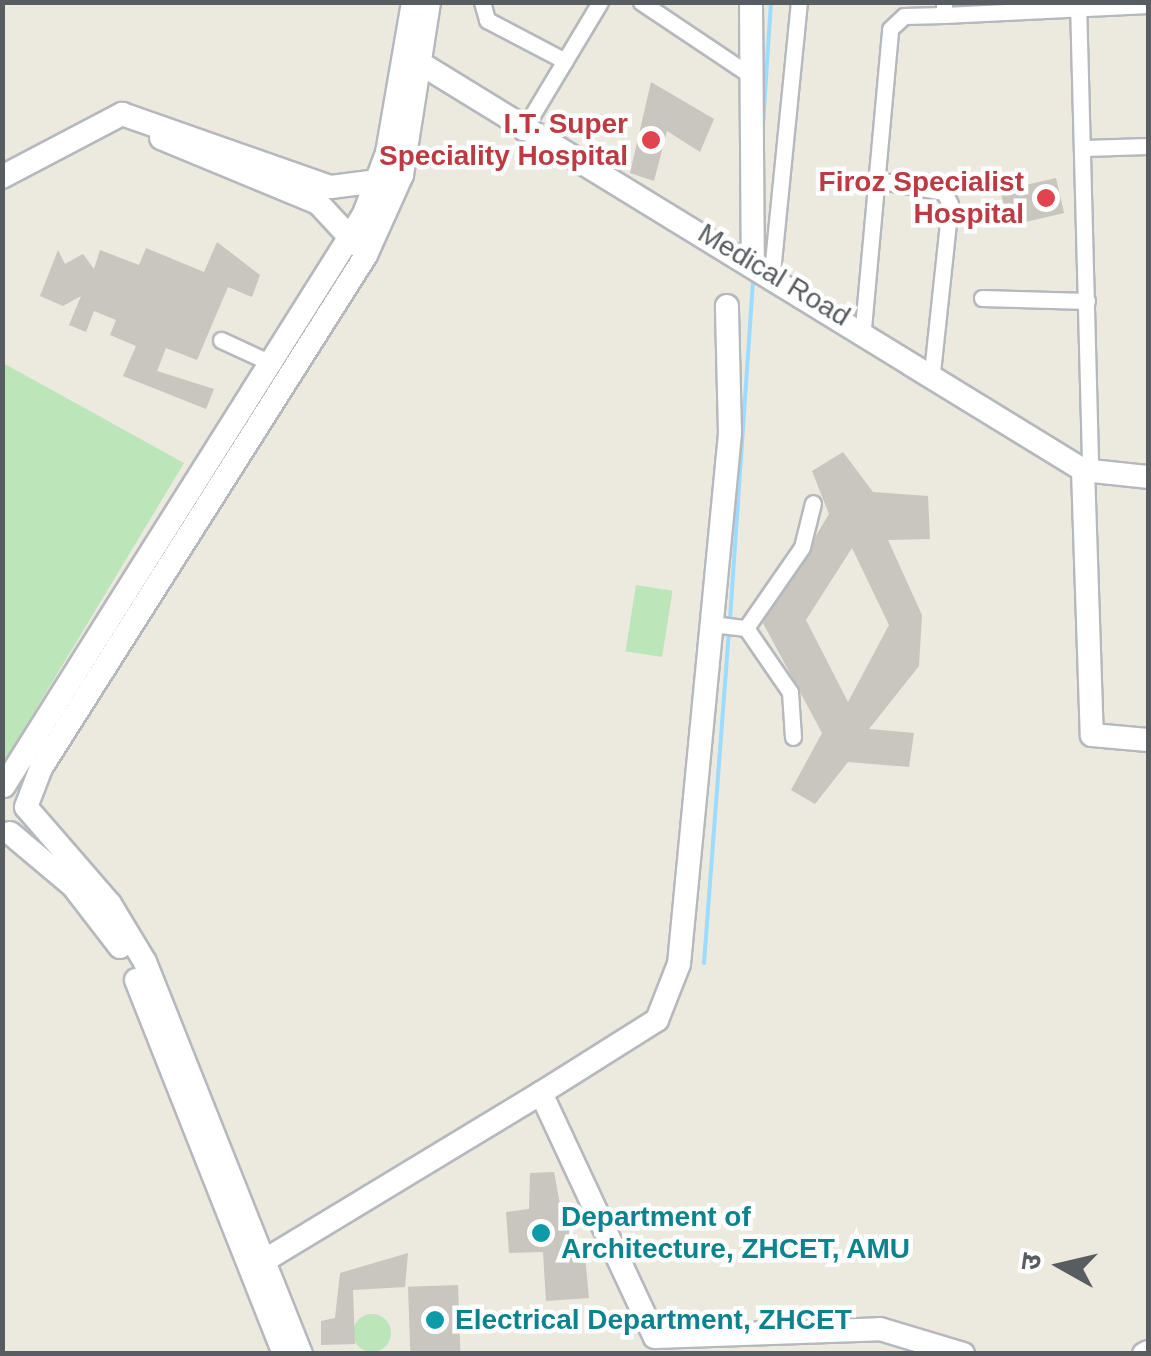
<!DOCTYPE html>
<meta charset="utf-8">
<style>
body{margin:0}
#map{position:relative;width:1151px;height:1356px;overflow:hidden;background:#ece9df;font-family:Arial,"Noto Sans Devanagari",sans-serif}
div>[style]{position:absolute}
.green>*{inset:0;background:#bde5ba;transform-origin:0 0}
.round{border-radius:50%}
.stream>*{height:4px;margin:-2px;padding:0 2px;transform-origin:2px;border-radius:2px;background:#9ddbff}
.building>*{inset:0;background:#c9c5bf;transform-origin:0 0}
.roads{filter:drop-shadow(2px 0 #b5b9bd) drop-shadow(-2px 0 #b5b9bd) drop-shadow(0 2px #b5b9bd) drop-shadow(0 -2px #b5b9bd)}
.street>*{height:15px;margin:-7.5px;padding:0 7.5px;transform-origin:7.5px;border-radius:7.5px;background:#fff}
.secondary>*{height:22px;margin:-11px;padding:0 11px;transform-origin:11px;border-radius:11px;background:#fff}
.dots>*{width:28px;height:28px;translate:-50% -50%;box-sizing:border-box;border:5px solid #fff;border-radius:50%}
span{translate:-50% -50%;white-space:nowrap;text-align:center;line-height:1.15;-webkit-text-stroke:9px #fff;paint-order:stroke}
.health-label{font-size:28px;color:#be3a42;font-weight:700}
.right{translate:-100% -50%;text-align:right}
.street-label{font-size:28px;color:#585d61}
.culture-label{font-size:28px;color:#0d838f;font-weight:700}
.left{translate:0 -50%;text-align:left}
.frame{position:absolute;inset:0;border:5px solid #585d61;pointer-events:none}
.north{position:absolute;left:1011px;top:1216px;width:100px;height:100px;-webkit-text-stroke:8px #fff;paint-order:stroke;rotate:278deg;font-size:28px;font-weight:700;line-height:40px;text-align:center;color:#585d61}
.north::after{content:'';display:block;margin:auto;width:35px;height:45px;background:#585d61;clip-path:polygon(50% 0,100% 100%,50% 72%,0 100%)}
</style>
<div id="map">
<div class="green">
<div style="clip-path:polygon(3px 363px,184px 463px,3px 764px)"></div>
<div style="left:636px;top:585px;width:37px;height:67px;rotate:9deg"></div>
<div class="round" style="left:353px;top:1314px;width:38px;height:38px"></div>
</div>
<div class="stream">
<div style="left:763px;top:125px;width:123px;rotate:-86.3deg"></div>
<div style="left:730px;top:619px;width:341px;rotate:-86.1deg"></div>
<div style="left:704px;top:963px;width:336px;rotate:-85.7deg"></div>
</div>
<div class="building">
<div style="clip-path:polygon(651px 82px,714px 119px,700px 152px,667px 131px,654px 181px,630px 173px)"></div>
<div style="left:1056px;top:178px;width:36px;height:57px;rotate:77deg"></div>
<div style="clip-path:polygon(217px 242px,260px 275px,252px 297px,228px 287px,197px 360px,166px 348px,157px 371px,214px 389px,206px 409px,123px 376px,136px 346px,110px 335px,116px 320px,94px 311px,86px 332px,69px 325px,81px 296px,63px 306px,40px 296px,58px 250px,65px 264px,83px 254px,94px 269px,100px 250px,139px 265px,146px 248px,204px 272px)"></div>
<div style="clip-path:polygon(evenodd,843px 452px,873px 492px,928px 496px,930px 539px,888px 540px,922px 615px,919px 666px,869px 729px,914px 733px,909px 767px,848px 762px,815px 804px,791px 790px,822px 733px,763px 623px,829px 514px,812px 471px,843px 452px,852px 548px,889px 625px,848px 702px,806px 620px,852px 548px)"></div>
<div style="clip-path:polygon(554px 1172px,563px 1220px,584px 1246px,589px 1298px,546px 1301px,543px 1252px,509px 1253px,506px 1212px,529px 1209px,530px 1173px)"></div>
<div style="clip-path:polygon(408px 1253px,405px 1287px,353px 1290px,355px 1344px,321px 1345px,321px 1321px,335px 1318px,340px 1273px)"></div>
<div style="left:458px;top:1285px;width:69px;height:50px;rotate:88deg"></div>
</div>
<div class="roads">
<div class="street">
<div style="left:482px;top:2px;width:19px;rotate:74deg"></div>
<div style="left:487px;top:20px;width:88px;rotate:27.7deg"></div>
<div style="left:641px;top:2px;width:131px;rotate:33.8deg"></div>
<div style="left:944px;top:2px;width:13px;rotate:90deg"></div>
<div style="left:944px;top:15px;width:204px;rotate:-2.8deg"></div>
<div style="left:1078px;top:2px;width:470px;rotate:88.5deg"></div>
<div style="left:522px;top:132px;width:152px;rotate:-59deg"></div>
<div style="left:1084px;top:148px;width:64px;rotate:-1.8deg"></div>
<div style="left:877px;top:180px;width:68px;rotate:10.2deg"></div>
<div style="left:944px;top:192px;width:13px;rotate:63deg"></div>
<div style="left:950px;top:204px;width:170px;rotate:96.1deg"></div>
<div style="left:772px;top:272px;width:271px;rotate:-84.3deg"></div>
<div style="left:982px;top:298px;width:105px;rotate:1.6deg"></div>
<div style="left:863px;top:328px;width:300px;rotate:-84.8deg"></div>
<div style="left:890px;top:29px;width:19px;rotate:-43deg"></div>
<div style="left:904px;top:16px;width:40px;rotate:-1.4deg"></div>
<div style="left:221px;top:340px;width:57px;rotate:24.8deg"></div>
<div style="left:712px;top:624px;width:34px;rotate:7deg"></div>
<div style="left:746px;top:628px;width:78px;rotate:55.5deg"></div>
<div style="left:790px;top:692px;width:45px;rotate:86.2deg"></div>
<div style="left:746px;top:628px;width:98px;rotate:-55.3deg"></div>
<div style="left:802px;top:547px;width:45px;rotate:-76deg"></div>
</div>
<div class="secondary">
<div style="left:751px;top:2px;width:258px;rotate:89.6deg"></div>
<div style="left:410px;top:57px;width:790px;rotate:31.54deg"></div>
<div style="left:1083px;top:470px;width:65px;rotate:6.1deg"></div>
<div style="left:161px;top:138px;width:170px;rotate:22.5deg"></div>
<div style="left:318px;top:203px;width:57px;rotate:47.1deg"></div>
<div style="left:2px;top:177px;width:136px;rotate:-27.7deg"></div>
<div style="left:122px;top:114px;width:221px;rotate:19.3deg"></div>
<div style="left:331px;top:187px;width:47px;rotate:-7.3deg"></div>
<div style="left:1083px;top:470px;width:265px;rotate:88.1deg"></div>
<div style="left:1092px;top:735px;width:56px;rotate:5.1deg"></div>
<div style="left:4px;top:786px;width:676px;rotate:-57.81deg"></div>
<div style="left:364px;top:214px;width:65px;rotate:-69.3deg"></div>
<div style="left:387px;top:153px;width:153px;rotate:-80.2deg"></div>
<div style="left:10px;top:833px;width:82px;rotate:40.1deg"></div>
<div style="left:73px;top:886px;width:77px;rotate:52.4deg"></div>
<div style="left:136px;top:980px;width:402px;rotate:68.4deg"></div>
<div style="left:541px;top:1093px;width:137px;rotate:-32.2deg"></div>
<div style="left:657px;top:1020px;width:60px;rotate:-68.6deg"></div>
<div style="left:679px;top:964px;width:533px;rotate:-84.51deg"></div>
<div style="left:730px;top:433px;width:127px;rotate:-91.4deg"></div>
<div style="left:267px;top:1259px;width:320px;rotate:-31.2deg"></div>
<div style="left:541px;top:1093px;width:269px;rotate:65deg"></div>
<div style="left:655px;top:1337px;width:225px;rotate:-2deg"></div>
<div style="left:880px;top:1329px;width:87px;rotate:16.8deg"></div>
<div style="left:301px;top:1354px;width:422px;rotate:-111.7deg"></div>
<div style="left:145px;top:962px;width:68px;rotate:-121.1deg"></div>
<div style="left:110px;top:904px;width:128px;rotate:-130.9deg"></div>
<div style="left:26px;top:807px;width:42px;rotate:-69deg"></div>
<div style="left:41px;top:768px;width:607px;rotate:-57.64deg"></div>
<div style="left:366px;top:255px;width:88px;rotate:-65.8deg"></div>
<div style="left:402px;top:175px;width:175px;rotate:-81.1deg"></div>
<div style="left:1144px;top:1354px;width:4px;rotate:-27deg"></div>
</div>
</div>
<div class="dots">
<div style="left:651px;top:140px;background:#e0444e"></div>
<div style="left:1046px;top:198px;background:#e0444e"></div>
<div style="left:541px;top:1233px;background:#0f9aa8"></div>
<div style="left:435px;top:1320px;background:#0f9aa8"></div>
</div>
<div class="health-label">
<span class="right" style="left:628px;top:140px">I.T. Super<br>Speciality Hospital</span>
<span class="right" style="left:1024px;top:198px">Firoz Specialist<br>Hospital</span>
</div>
<div class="street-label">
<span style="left:774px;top:275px;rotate:31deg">Medical Road</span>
</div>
<div class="culture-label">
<span class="left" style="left:561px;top:1233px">Department of<br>Architecture, ZHCET, AMU</span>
<span class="left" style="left:455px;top:1320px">Electrical Department, ZHCET</span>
</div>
<div class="frame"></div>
<div class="north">उ</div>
</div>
